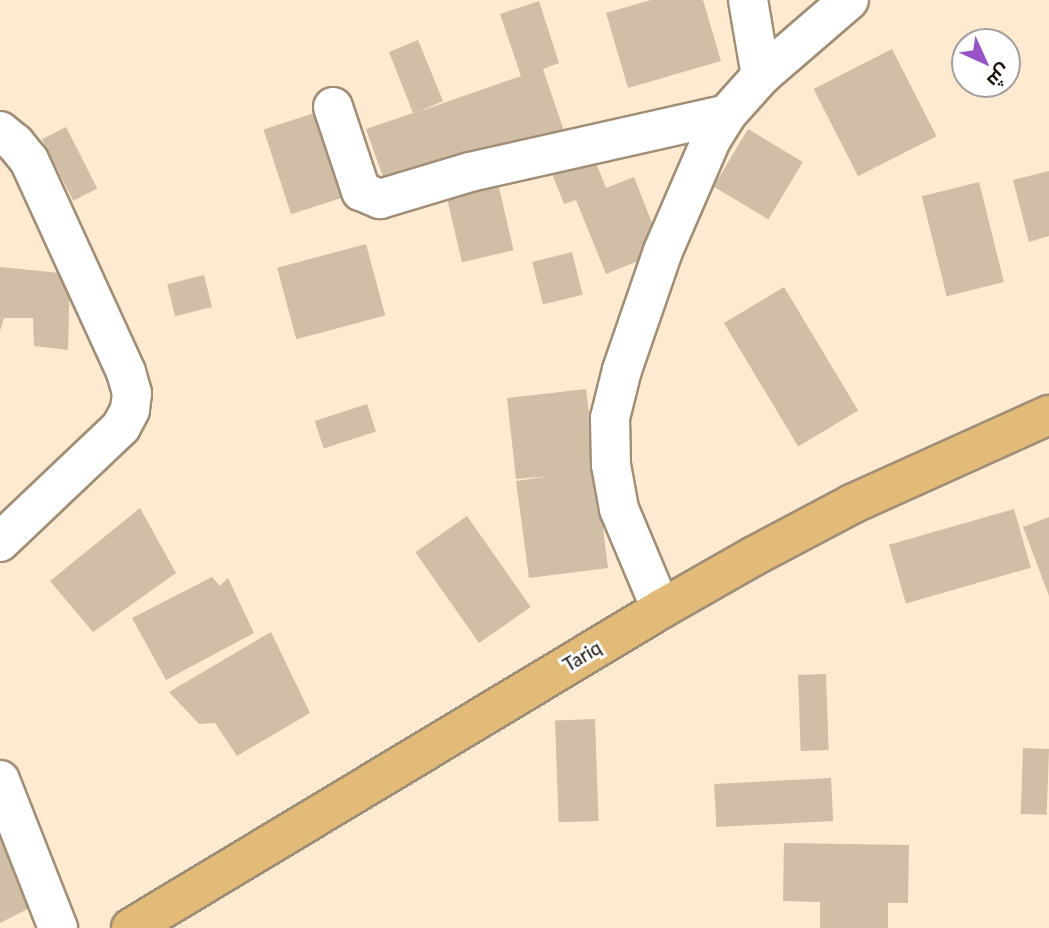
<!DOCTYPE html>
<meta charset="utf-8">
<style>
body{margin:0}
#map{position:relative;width:1049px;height:928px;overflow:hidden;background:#fdead1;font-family:Lato,Cairo,sans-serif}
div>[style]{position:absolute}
.building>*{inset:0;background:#d1bea6;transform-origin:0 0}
.roads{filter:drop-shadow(2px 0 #a08e77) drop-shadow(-2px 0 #a08e77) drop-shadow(0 2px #a08e77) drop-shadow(0 -2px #a08e77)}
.minor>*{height:38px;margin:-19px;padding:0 19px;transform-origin:19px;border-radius:19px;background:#fff}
.major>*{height:38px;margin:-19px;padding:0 19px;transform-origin:19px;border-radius:19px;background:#e2bb79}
span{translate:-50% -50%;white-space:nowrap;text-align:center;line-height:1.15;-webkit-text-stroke:6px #fff;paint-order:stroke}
.street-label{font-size:19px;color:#171008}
.north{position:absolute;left:951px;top:28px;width:70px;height:70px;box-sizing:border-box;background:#fff;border:2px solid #a29f9c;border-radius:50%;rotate:135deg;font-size:19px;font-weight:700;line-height:28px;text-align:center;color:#171008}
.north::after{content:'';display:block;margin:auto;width:24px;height:32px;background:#9753c8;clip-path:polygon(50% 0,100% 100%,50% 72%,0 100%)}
</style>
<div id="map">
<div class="building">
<div style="clip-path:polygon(651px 0,703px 0,721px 61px,628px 88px,606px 13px)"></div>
<div style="clip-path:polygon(539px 1px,559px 63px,543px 69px,567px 140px,391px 200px,366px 129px,413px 113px,389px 52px,418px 40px,443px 101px,418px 112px,521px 76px,500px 14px)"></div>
<div style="left:892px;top:49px;width:98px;height:88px;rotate:63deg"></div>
<div style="left:333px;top:107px;width:89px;height:73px;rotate:72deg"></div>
<div style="left:66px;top:127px;width:69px;height:27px;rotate:63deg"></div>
<div style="left:748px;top:129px;width:64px;height:67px;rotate:31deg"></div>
<div style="clip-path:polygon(591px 150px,606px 188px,634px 177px,663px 251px,606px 274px,576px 200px,564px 204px,549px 166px)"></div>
<div style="clip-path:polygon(1049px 171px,1049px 236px,1029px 242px,1013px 180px)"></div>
<div style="left:979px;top:182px;width:103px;height:59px;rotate:76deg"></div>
<div style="left:498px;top:183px;width:69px;height:53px;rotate:77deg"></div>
<div style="left:366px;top:244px;width:74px;height:92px;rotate:75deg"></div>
<div style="left:572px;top:252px;width:44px;height:41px;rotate:76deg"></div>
<div style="clip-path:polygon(0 267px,70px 274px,68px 350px,34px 346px,33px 318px,4px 318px,0 331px)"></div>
<div style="left:204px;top:275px;width:33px;height:38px;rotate:76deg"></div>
<div style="left:784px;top:287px;width:144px;height:70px;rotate:59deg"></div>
<div style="clip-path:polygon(586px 389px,608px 568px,529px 578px,516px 481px,551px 476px,516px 479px,507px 398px)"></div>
<div style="left:367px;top:404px;width:29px;height:55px;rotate:72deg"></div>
<div style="clip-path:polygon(140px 508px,176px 573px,93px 632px,50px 581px)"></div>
<div style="left:1014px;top:509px;width:61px;height:130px;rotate:74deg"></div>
<div style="left:467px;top:516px;width:111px;height:63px;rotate:55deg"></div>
<div style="clip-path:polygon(1049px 517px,1049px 596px,1023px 527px)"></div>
<div style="clip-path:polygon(212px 577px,220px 586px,228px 578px,254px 633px,166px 680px,132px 618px)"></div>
<div style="clip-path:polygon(271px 632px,310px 713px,237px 756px,215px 723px,199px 724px,169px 692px)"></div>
<div style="left:826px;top:674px;width:76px;height:28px;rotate:88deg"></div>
<div style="left:595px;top:719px;width:102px;height:40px;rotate:88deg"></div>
<div style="left:1023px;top:748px;width:26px;height:66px;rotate:2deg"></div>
<div style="left:831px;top:778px;width:43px;height:117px;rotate:87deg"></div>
<div style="clip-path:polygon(0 808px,61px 892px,0 923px)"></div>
<div style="clip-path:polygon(784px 843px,909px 845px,908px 903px,888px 903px,888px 928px,820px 928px,820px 902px,783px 901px)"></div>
</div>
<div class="roads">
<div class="minor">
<div style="left:748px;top:0;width:77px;rotate:80.3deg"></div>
<div style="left:333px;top:107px;width:89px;rotate:71.6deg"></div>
<div style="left:361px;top:191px;width:21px;rotate:23deg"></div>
<div style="left:380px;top:199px;width:94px;rotate:-16.7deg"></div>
<div style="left:470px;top:172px;width:263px;rotate:-12.7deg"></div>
<div style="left:0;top:131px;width:19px;rotate:39deg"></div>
<div style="left:15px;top:143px;width:22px;rotate:51deg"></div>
<div style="left:29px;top:160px;width:233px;rotate:65.4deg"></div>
<div style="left:126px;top:372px;width:22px;rotate:74deg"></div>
<div style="left:132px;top:393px;width:17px;rotate:97deg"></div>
<div style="left:130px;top:410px;width:19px;rotate:118deg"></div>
<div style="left:121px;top:427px;width:167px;rotate:136.5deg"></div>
<div style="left:661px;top:609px;width:108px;rotate:-112.8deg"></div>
<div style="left:619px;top:509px;width:45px;rotate:-100.3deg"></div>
<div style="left:611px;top:465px;width:47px;rotate:-91.2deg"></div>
<div style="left:610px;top:418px;width:49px;rotate:-76deg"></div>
<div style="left:622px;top:370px;width:126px;rotate:-71deg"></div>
<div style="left:663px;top:251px;width:121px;rotate:-66.6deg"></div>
<div style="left:711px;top:140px;width:31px;rotate:-58deg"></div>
<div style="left:727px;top:114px;width:51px;rotate:-48.2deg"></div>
<div style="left:761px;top:76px;width:116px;rotate:-40.8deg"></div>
<div style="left:0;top:780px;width:159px;rotate:68.6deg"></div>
</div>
<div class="major">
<div style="left:131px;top:928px;width:619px;rotate:-31.04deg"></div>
<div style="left:661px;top:609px;width:107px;rotate:-29.7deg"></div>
<div style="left:754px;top:556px;width:113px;rotate:-27.9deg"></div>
<div style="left:854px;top:503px;width:214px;rotate:-24.3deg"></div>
</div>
</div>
<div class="street-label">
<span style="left:582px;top:656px;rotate:-31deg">Tariq</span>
</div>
<div class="north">ش</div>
</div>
